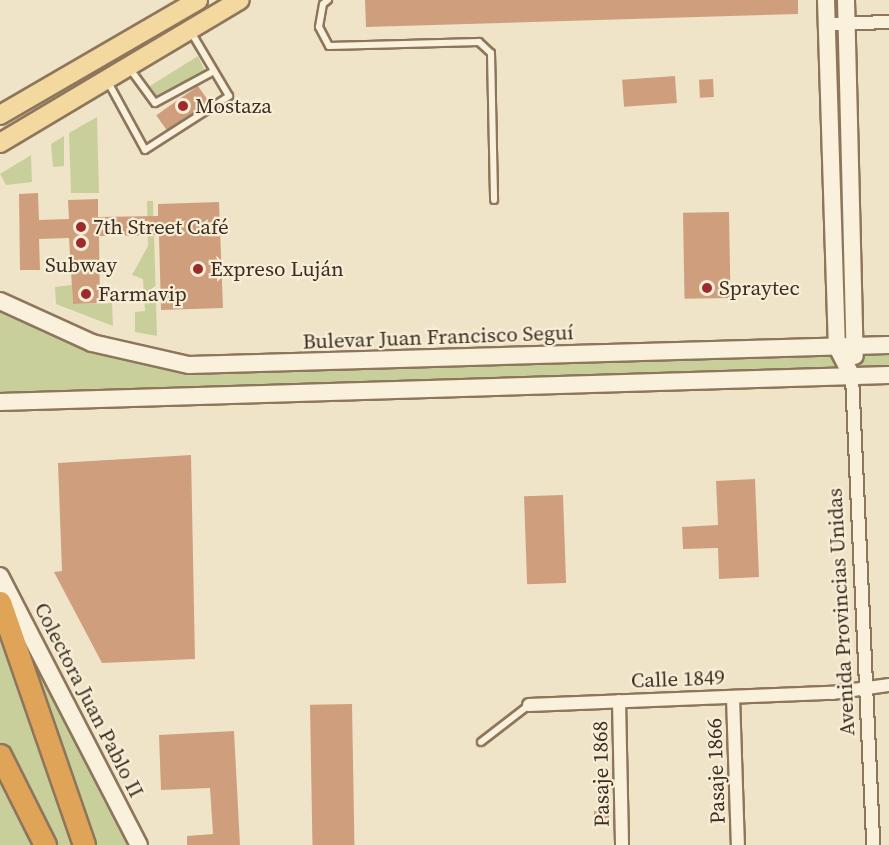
<!DOCTYPE html>
<meta charset="utf-8">
<style>
body{margin:0}
#map{position:relative;width:889px;height:845px;overflow:hidden;background:#f0e4c8;font-family:"Source Serif 4",serif}
div>[style]{position:absolute}
.green>*{inset:0;background:#c9cf9b}
.building>*{inset:0;background:#cf9f7d;transform-origin:0 0}
.roads{filter:drop-shadow(2px 0 #8d765c) drop-shadow(-2px 0 #8d765c) drop-shadow(0 2px #8d765c) drop-shadow(0 -2px #8d765c)}
.lane>*{height:6px;margin:-3px;padding:0 3px;transform-origin:3px;border-radius:3px;background:#faf1dc}
.street>*{height:12px;margin:-6px;padding:0 6px;transform-origin:6px;border-radius:6px;background:#faf1dc}
.secondary>*{height:16px;margin:-8px;padding:0 8px;transform-origin:8px;border-radius:8px;background:#faf1dc}
.primary>*{height:18px;margin:-9px;padding:0 9px;transform-origin:9px;border-radius:9px;background:#f3d9a0}
.highway>*{height:21px;margin:-10.5px;padding:0 10.5px;transform-origin:10.5px;border-radius:10.5px;background:#e0a458}
.dots>*{width:16px;height:16px;translate:-50% -50%;box-sizing:border-box;border:3px solid #f7eed8;border-radius:50%}
span{translate:-50% -50%;white-space:nowrap;text-align:center;line-height:1.15;-webkit-text-stroke:4.5px #f7eed8;paint-order:stroke}
.poi-label{font-size:21px;color:#3d2e20}
.left{translate:0 -50%;text-align:left}
.street-label{font-size:21px;color:#3d2e20}
</style>
<div id="map">
<div class="green">
<div style="clip-path:polygon(198px 56px,205px 71px,157px 97px,150px 86px)"></div>
<div style="clip-path:polygon(97px 117px,99px 193px,71px 193px,69px 133px)"></div>
<div style="clip-path:polygon(64px 136px,64px 166px,53px 167px,51px 144px)"></div>
<div style="clip-path:polygon(31px 155px,32px 182px,6px 185px,0 174px)"></div>
<div style="clip-path:polygon(147px 201px,153px 201px,157px 336px,135px 332px,135px 312px,145px 311px,143px 279px,132px 275px,148px 246px)"></div>
<div style="clip-path:polygon(72px 285px,73px 304px,112px 303px,113px 326px,56px 304px,55px 287px)"></div>
<div style="clip-path:polygon(0 301px,45px 324px,189px 365px,889px 345px,889px 375px,0 402px)"></div>
<div style="clip-path:polygon(0 576px,139px 845px,0 845px)"></div>
</div>
<div class="building">
<div style="clip-path:polygon(365px 0,798px 0,798px 14px,366px 27px)"></div>
<div style="left:675px;top:76px;width:27px;height:53px;rotate:86deg"></div>
<div style="left:713px;top:79px;width:18px;height:14px;rotate:87deg"></div>
<div style="left:198px;top:86px;width:19px;height:51px;rotate:55deg"></div>
<div style="clip-path:polygon(38px 193px,39px 220px,69px 219px,68px 200px,98px 199px,98px 217px,158px 216px,158px 204px,219px 202px,223px 308px,161px 310px,159px 235px,99px 236px,100px 303px,73px 304px,69px 238px,39px 239px,40px 270px,20px 270px,19px 194px)"></div>
<div style="left:729px;top:212px;width:86px;height:46px;rotate:89deg"></div>
<div style="clip-path:polygon(191px 455px,195px 659px,102px 663px,54px 572px,62px 571px,58px 463px)"></div>
<div style="clip-path:polygon(755px 479px,759px 577px,719px 579px,718px 548px,683px 549px,682px 527px,718px 525px,716px 481px)"></div>
<div style="left:563px;top:495px;width:88px;height:39px;rotate:88deg"></div>
<div style="left:352px;top:704px;width:141px;height:42px;rotate:89deg"></div>
<div style="clip-path:polygon(234px 731px,240px 845px,187px 845px,187px 836px,213px 834px,210px 788px,161px 790px,159px 735px)"></div>
<div style="left:594px;top:811px;width:15px;height:14px"></div>
</div>
<div class="roads">
<div class="lane">
<div style="left:328px;top:0;width:6px;rotate:141deg"></div>
<div style="left:323px;top:4px;width:23px;rotate:100deg"></div>
<div style="left:319px;top:27px;width:21px;rotate:62deg"></div>
<div style="left:329px;top:46px;width:150px;rotate:-1.5deg"></div>
<div style="left:479px;top:42px;width:16px;rotate:43deg"></div>
<div style="left:491px;top:53px;width:147px;rotate:88.8deg"></div>
<div style="left:130px;top:69px;width:42px;rotate:53.7deg"></div>
<div style="left:155px;top:103px;width:67px;rotate:-28.5deg"></div>
<div style="left:108px;top:82px;width:77px;rotate:61.4deg"></div>
<div style="left:145px;top:150px;width:100px;rotate:-32.7deg"></div>
<div style="left:229px;top:96px;width:74px;rotate:-120.7deg"></div>
<div style="left:481px;top:742px;width:61px;rotate:-37.6deg"></div>
</div>
<div class="street">
<div style="left:826px;top:24px;width:63px;rotate:-1.8deg"></div>
<div style="left:852px;top:376px;width:469px;rotate:87.4deg"></div>
<div style="left:733px;top:697px;width:148px;rotate:88.1deg"></div>
<div style="left:619px;top:701px;width:144px;rotate:88.8deg"></div>
<div style="left:529px;top:705px;width:303px;rotate:-2.3deg"></div>
<div style="left:832px;top:693px;width:58px;rotate:-8deg"></div>
</div>
<div class="secondary">
<div style="left:826px;top:0;width:347px;rotate:88.2deg"></div>
<div style="left:837px;top:347px;width:33px;rotate:63deg"></div>
<div style="left:846px;top:0;width:356px;rotate:88.6deg"></div>
<div style="left:0;top:301px;width:101px;rotate:24.5deg"></div>
<div style="left:92px;top:343px;width:99px;rotate:12.8deg"></div>
<div style="left:189px;top:365px;width:700px;rotate:-1.64deg"></div>
<div style="left:0;top:402px;width:889px;rotate:-1.74deg"></div>
<div style="left:0;top:576px;width:303px;rotate:62.7deg"></div>
</div>
<div class="primary">
<div style="left:0;top:115px;width:229px;rotate:-30.1deg"></div>
<div style="left:0;top:143px;width:279px;rotate:-30.8deg"></div>
</div>
<div class="highway">
<div style="left:0;top:602px;width:257px;rotate:70.9deg"></div>
<div style="left:0;top:755px;width:101px;rotate:63.4deg"></div>
</div>
</div>
<div class="dots">
<div style="left:183px;top:106px;background:#9e2a2b"></div>
<div style="left:81px;top:227px;background:#9e2a2b"></div>
<div style="left:81px;top:243px;background:#9e2a2b"></div>
<div style="left:198px;top:269px;background:#9e2a2b"></div>
<div style="left:707px;top:288px;background:#9e2a2b"></div>
<div style="left:86px;top:294px;background:#9e2a2b"></div>
</div>
<div class="poi-label">
<span class="left" style="left:195px;top:106px">Mostaza</span>
<span class="left" style="left:93px;top:227px">7th Street Café</span>
<span style="left:81px;top:265px">Subway</span>
<span class="left" style="left:210px;top:269px">Expreso Luján</span>
<span class="left" style="left:719px;top:288px">Spraytec</span>
<span class="left" style="left:98px;top:294px">Farmavip</span>
</div>
<div class="street-label">
<span style="left:438px;top:337px;rotate:-2deg">Bulevar Juan Francisco Seguí</span>
<span style="left:841px;top:612px;rotate:-93deg">Avenida Provincias Unidas</span>
<span style="left:678px;top:679px;rotate:-2deg">Calle 1849</span>
<span style="left:89px;top:700px;rotate:63deg">Colectora Juan Pablo II</span>
<span style="left:716px;top:771px;rotate:-92deg">Pasaje 1866</span>
<span style="left:601px;top:774px;rotate:-91deg">Pasaje 1868</span>
</div>
</div>
